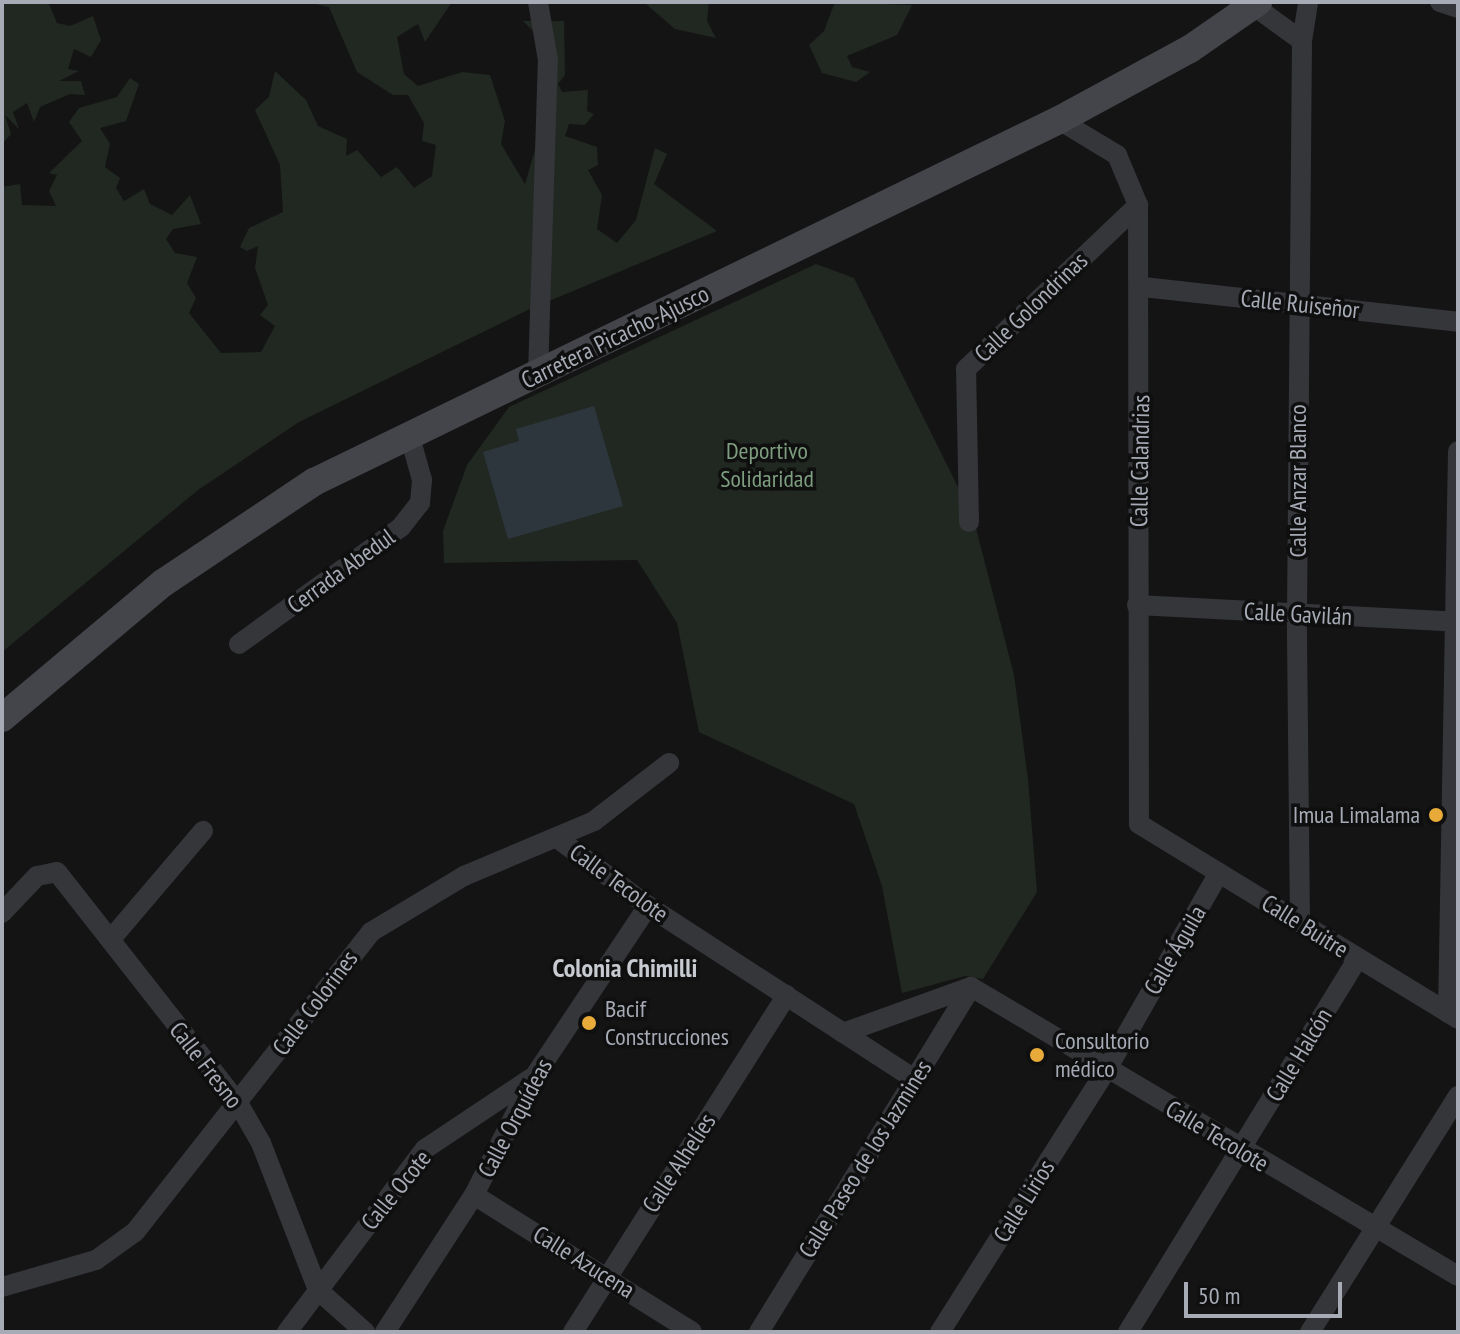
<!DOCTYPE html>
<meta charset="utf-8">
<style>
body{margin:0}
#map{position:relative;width:1460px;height:1334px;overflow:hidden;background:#141415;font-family:"PT Sans Narrow",sans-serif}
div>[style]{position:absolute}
.green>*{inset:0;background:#202821}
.water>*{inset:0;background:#2e363d}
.street>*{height:20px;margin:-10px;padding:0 10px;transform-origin:10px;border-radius:10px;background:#35363a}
.secondary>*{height:28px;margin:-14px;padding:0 14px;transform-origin:14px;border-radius:14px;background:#43454a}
.dots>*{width:22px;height:22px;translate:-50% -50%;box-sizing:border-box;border:4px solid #0f0f10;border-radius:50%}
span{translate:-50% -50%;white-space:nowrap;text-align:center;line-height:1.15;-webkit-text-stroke:7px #0f0f10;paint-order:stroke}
.street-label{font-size:24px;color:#a6abb5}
.park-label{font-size:24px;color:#7e9f7f}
.poi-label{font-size:24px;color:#a6abb5}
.right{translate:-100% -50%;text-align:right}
.left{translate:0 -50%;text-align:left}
.neighbourhood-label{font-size:26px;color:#c7cad1;font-weight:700}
.frame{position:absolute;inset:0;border:4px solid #a6abb5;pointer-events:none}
.scale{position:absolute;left:1184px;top:1282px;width:158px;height:36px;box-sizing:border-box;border:4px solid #a6abb5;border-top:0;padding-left:10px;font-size:24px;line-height:28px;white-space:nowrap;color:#a6abb5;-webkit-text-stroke:6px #0f0f10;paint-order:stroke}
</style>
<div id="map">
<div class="green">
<div style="clip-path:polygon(2px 2px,49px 4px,57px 23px,70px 26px,93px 16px,101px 40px,91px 57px,74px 49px,68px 69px,79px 71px,59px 81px,81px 81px,85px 95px,70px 94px,40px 107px,34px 122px,27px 103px,13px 112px,19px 129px,5px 115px,11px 134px,2px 144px)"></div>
<div style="clip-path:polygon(452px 2px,425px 42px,418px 24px,397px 37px,404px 74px,418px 86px,462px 72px,490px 75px,505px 121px,501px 144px,525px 184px,539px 136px,541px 39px,523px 21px,564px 21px,565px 75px,558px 84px,562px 92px,588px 90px,587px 111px,594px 114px,585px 125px,569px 124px,565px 136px,597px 147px,598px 165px,588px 170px,602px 195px,597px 229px,617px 243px,636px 220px,655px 148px,667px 154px,654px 184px,717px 231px,530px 309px,299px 422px,198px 490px,2px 652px,2px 187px,20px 184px,22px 205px,56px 206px,49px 191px,57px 175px,49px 173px,82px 141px,69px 122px,79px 108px,117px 97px,130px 78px,139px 84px,126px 121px,100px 128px,110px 144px,105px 167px,120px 178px,116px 188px,124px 201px,144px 189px,150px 204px,172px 215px,190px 195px,201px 224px,173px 229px,166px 239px,175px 253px,197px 257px,187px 283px,196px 298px,189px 313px,221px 353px,261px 352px,275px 326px,260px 315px,268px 305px,255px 268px,258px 246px,247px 251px,240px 247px,249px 228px,283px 212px,280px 165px,255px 110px,269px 97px,275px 71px,306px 100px,318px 126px,347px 139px,346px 156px,357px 150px,381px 177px,397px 167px,414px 188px,432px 176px,436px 145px,422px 141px,424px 123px,408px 95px,393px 95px,357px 72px,329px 7px,311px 3px)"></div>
<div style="clip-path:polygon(709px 2px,707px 21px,716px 38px,675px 29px,646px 4px)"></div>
<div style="clip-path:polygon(835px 2px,912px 5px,897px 35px,847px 56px,852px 67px,870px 72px,856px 82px,822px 73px,809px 45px,824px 31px)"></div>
<div style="clip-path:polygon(816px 264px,854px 278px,973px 517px,1014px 675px,1028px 779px,1037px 892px,983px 979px,965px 976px,902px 993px,882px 886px,854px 804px,699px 732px,677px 623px,637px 560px,444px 563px,443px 531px,467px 465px,509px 407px)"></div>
</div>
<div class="water">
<div style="clip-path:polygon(594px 406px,623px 506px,508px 539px,483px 452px,519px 441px,516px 429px)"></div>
</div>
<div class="street">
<div style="left:1440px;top:2px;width:19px;rotate:18deg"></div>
<div style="left:1254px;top:6px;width:59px;rotate:36.1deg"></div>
<div style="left:1059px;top:120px;width:68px;rotate:31.1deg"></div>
<div style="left:1117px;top:155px;width:54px;rotate:67.2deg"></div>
<div style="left:1138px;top:205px;width:619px;rotate:89.91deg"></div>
<div style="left:1139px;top:824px;width:374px;rotate:31.4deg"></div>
<div style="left:1143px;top:287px;width:317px;rotate:6.3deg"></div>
<div style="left:538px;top:375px;width:315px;rotate:-88.2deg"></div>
<div style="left:548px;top:60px;width:59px;rotate:-99.8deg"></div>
<div style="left:969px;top:522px;width:153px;rotate:-91.1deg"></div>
<div style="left:966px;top:369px;width:238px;rotate:-43.6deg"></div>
<div style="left:1137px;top:605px;width:321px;rotate:3deg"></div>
<div style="left:239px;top:644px;width:200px;rotate:-35.8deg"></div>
<div style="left:401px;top:527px;width:31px;rotate:-52deg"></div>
<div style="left:420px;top:503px;width:23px;rotate:-85deg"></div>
<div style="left:422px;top:480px;width:45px;rotate:-105.6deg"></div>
<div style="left:557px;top:838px;width:114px;rotate:36.8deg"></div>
<div style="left:648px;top:906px;width:317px;rotate:33deg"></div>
<div style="left:2px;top:913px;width:51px;rotate:-46.6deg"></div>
<div style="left:37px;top:876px;width:20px;rotate:-11deg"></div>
<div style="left:57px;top:872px;width:293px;rotate:51.9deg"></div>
<div style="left:238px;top:1103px;width:46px;rotate:60.1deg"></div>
<div style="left:261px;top:1143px;width:158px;rotate:68.8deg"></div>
<div style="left:318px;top:1290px;width:63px;rotate:41.8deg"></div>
<div style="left:1300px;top:922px;width:308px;rotate:-90.6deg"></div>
<div style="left:1297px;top:614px;width:573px;rotate:-89.5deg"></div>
<div style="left:1302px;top:41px;width:39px;rotate:-81deg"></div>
<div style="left:111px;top:939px;width:142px;rotate:-49.6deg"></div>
<div style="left:971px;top:987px;width:566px;rotate:30.69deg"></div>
<div style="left:1448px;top:1013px;width:562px;rotate:-88.98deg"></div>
<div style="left:843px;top:1033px;width:136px;rotate:-19.8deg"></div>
<div style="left:474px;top:1195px;width:257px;rotate:32.1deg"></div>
<div style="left:2px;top:1287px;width:98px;rotate:-16deg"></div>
<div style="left:96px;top:1260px;width:48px;rotate:-35.7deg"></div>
<div style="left:135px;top:1232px;width:382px;rotate:-51.8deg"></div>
<div style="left:371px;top:932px;width:109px;rotate:-31.1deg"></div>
<div style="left:464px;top:876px;width:141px;rotate:-22.9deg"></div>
<div style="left:594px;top:821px;width:95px;rotate:-37.7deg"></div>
<div style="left:287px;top:1332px;width:229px;rotate:-53deg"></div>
<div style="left:425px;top:1149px;width:126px;rotate:-33.7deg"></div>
<div style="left:385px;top:1332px;width:163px;rotate:-57deg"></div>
<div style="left:474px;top:1195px;width:132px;rotate:-63deg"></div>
<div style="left:534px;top:1077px;width:206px;rotate:-56.3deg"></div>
<div style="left:573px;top:1332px;width:399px;rotate:-57.6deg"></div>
<div style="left:759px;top:1332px;width:405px;rotate:-58.4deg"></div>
<div style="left:940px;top:1332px;width:312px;rotate:-57.6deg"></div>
<div style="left:1107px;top:1069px;width:226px;rotate:-60.3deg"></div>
<div style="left:1128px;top:1332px;width:439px;rotate:-58.4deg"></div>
<div style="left:1310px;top:1332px;width:279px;rotate:-57.9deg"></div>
</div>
<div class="secondary">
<div style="left:2px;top:718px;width:210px;rotate:-40deg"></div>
<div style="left:163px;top:583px;width:182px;rotate:-33.8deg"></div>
<div style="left:314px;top:482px;width:828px;rotate:-25.92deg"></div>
<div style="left:1059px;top:120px;width:149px;rotate:-28.5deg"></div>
<div style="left:1190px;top:49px;width:83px;rotate:-34.7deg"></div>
</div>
<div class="dots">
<div style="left:1436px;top:815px;background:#e8aa39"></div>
<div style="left:589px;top:1023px;background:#e8aa39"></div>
<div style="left:1037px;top:1055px;background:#e8aa39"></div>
</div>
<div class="street-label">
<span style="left:1300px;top:304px;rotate:6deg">Calle Ruiseñor</span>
<span style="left:1031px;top:307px;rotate:-44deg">Calle Golondrinas</span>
<span style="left:615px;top:337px;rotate:-26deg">Carretera Picacho-Ajusco</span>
<span style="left:1140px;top:461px;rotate:-89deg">Calle Calandrias</span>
<span style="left:1298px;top:481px;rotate:-90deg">Calle Anzar Blanco</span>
<span style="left:341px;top:571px;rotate:-36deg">Cerrada Abedul</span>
<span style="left:1298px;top:614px;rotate:3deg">Calle Gavilán</span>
<span style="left:619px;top:883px;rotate:36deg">Calle Tecolote</span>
<span style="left:1305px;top:926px;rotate:32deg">Calle Buitre</span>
<span style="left:1175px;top:950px;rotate:-60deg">Calle Águila</span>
<span style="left:315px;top:1003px;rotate:-53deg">Calle Colorines</span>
<span style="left:1299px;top:1055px;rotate:-59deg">Calle Halcón</span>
<span style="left:206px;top:1065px;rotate:52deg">Calle Fresno</span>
<span style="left:515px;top:1118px;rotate:-62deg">Calle Orquídeas</span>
<span style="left:1217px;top:1136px;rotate:31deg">Calle Tecolote</span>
<span style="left:865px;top:1159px;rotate:-58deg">Calle Paseo de los Jazmines</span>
<span style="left:679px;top:1163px;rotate:-57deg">Calle Alhelíes</span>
<span style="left:396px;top:1190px;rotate:-51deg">Calle Ocote</span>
<span style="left:1024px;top:1201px;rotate:-58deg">Calle Lirios</span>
<span style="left:584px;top:1262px;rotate:32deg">Calle Azucena</span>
</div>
<div class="park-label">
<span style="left:767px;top:465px">Deportivo<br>Solidaridad</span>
</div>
<div class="poi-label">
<span class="right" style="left:1420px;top:815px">Imua Limalama</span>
<span class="left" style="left:605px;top:1023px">Bacif<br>Construcciones</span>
<span class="left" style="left:1055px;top:1055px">Consultorio<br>médico</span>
</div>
<div class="neighbourhood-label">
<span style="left:625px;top:968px">Colonia Chimilli</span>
</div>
<div class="frame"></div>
<div class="scale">50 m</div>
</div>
